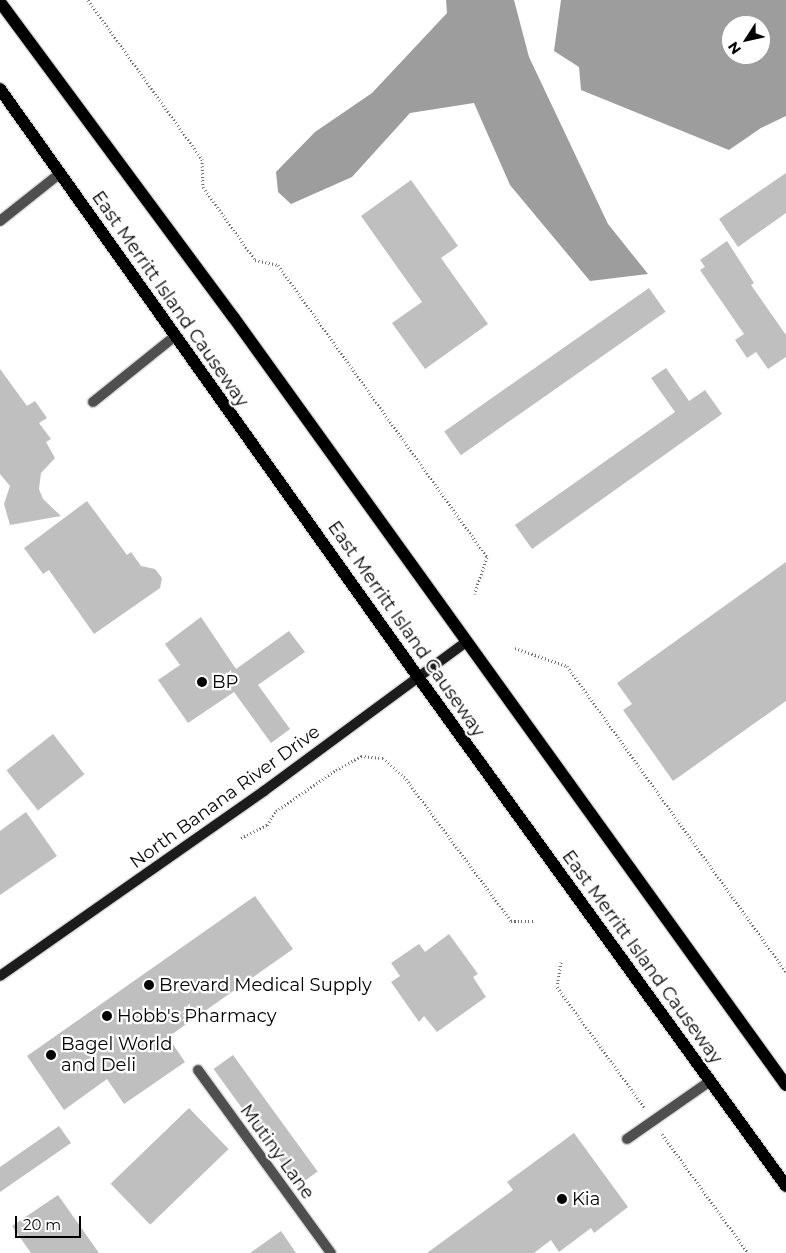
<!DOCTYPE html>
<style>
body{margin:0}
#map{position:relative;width:786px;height:1253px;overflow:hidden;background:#fff;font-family:Montserrat,sans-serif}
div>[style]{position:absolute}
.water>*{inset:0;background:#9d9d9d}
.building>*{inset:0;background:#bfbfbf;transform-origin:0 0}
.path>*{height:3px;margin-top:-1.5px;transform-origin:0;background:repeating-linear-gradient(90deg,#717171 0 1px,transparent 0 3.5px)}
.roads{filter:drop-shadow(1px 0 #dbdbdb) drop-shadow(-1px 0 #dbdbdb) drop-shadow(0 1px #dbdbdb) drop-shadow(0 -1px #dbdbdb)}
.lane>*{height:10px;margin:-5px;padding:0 5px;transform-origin:5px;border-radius:5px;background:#4f4f4f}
.street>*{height:10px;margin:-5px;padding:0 5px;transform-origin:5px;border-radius:5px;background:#4f4f4f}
.secondary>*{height:10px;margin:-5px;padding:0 5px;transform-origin:5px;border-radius:5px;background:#1c1c1c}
.primary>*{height:12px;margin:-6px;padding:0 6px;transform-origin:6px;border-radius:6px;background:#000}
.dots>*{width:14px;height:14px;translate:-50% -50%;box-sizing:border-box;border:2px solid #fff;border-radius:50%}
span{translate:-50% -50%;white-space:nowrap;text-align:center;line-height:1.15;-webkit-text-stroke:4.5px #fff;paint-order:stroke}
.street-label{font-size:18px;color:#000}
.poi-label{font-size:18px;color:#000}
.left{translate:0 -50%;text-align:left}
.north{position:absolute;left:721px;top:15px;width:50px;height:50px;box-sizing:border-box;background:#fff;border:1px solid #999;border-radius:50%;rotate:235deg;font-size:14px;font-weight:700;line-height:20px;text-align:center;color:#000}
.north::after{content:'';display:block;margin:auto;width:18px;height:22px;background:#000;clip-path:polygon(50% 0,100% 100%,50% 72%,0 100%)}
.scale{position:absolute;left:15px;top:1216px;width:66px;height:22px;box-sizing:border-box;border:2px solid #000;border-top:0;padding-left:6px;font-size:15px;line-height:18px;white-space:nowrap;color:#000;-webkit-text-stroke:4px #fff;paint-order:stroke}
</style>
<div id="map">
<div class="water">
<div style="clip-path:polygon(446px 0,514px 0,529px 57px,608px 224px,648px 274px,590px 281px,510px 185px,474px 103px,410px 113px,352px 177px,291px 204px,278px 192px,276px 172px,315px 132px,372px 93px,447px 13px)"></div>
<div style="clip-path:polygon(evenodd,561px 0,786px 0,786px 116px,761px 128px,729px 150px,581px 90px,579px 67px,554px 51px,561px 0,731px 25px,761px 25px,761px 55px,731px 55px,731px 25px)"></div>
</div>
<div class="building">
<div style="clip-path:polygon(786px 173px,786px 213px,738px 247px,719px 219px)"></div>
<div style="clip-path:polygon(411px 180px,458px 246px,441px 258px,488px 324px,425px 369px,392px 323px,422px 302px,361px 216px)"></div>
<div style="clip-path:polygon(727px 241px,754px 283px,751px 285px,786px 335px,786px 357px,768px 369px,756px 352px,747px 358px,735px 340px,744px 334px,700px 270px,705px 267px,700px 260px)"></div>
<div style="left:649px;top:288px;width:29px;height:250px;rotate:55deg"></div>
<div style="clip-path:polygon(666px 368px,689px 401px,705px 390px,722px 414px,532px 549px,515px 525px,675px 412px,651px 378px)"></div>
<div style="clip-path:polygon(0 369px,27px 406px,35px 401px,47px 418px,39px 423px,51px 439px,46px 442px,55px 458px,41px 473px,39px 489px,43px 499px,61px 516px,10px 525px,4px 504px,10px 486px,0 474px)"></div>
<div style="clip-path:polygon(87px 501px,127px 555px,131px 552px,141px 566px,155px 569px,162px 578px,160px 588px,94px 634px,49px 570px,43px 574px,24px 548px)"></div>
<div style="clip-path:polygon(786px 562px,786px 701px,673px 781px,623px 710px,632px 704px,617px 683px)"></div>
<div style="clip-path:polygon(201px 617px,236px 669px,289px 631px,305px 652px,258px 685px,290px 729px,271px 743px,234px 692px,188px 723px,158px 680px,180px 665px,165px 644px)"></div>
<div style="left:53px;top:734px;width:51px;height:59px;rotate:52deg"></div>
<div style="clip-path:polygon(26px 812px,57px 856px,0 895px,0 831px)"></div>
<div style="clip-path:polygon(255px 896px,293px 949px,168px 1037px,185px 1062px,124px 1104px,107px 1079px,64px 1110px,27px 1056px)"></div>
<div style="clip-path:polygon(449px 934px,478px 974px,473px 977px,486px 997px,437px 1032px,424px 1016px,419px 1022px,391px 982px,400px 976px,391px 963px,419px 944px,425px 952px)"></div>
<div style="left:233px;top:1055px;width:144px;height:24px;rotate:54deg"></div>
<div style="left:189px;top:1108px;width:57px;height:109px;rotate:46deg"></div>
<div style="clip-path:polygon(59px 1126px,71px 1143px,0 1192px,0 1167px)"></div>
<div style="clip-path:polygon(574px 1133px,628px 1207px,594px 1233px,591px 1228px,559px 1252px,551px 1240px,534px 1253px,427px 1253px,513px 1190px,507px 1182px)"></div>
<div style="clip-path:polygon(58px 1195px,99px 1253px,31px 1253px,12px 1226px)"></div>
<div style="clip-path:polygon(281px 1231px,296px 1253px,250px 1253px)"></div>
</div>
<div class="path">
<div style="left:88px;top:0;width:196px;rotate:54.4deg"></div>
<div style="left:202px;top:159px;width:28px;rotate:88deg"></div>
<div style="left:203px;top:187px;width:90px;rotate:54.5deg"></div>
<div style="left:255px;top:260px;width:24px;rotate:12deg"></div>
<div style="left:278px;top:265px;width:359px;rotate:54.4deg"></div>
<div style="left:487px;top:557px;width:39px;rotate:109deg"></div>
<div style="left:515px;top:648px;width:55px;rotate:19.1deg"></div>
<div style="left:567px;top:666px;width:376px;rotate:54.4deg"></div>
<div style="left:241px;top:838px;width:29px;rotate:-27deg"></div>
<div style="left:267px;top:825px;width:17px;rotate:-57deg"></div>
<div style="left:276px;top:811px;width:73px;rotate:-34.3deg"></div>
<div style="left:336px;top:770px;width:29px;rotate:-29deg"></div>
<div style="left:361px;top:756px;width:22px;rotate:5deg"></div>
<div style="left:383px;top:758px;width:31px;rotate:42deg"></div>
<div style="left:406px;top:779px;width:177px;rotate:53.5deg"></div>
<div style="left:511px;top:921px;width:22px"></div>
<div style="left:561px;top:962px;width:25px;rotate:99deg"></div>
<div style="left:557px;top:987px;width:150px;rotate:54deg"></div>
<div style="left:662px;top:1134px;width:147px;rotate:54.1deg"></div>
</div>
<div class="roads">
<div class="lane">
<div style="left:0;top:221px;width:75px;rotate:-38.5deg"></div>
<div style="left:93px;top:402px;width:105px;rotate:-38.8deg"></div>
<div style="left:627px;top:1139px;width:101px;rotate:-34.9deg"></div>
</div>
<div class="street">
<div style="left:198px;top:1070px;width:226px;rotate:54deg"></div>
</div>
<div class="secondary">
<div style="left:0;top:976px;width:322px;rotate:-35deg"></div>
<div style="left:264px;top:791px;width:251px;rotate:-36.4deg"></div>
</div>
<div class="primary">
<div style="left:0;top:2px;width:393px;rotate:53.5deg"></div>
<div style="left:234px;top:318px;width:945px;rotate:54.26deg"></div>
<div style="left:0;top:89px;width:721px;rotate:54.59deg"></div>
<div style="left:418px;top:677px;width:628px;rotate:54.13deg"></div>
</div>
</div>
<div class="dots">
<div style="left:202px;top:682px;background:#000"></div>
<div style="left:149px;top:985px;background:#000"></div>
<div style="left:107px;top:1016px;background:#000"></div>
<div style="left:51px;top:1055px;background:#000"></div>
<div style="left:562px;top:1199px;background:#000"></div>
</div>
<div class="street-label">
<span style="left:170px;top:299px;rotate:55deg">East Merritt Island Causeway</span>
<span style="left:406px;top:629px;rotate:55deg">East Merritt Island Causeway</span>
<span style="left:225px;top:797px;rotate:-36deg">North Banana River Drive</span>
<span style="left:642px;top:957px;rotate:54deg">East Merritt Island Causeway</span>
<span style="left:277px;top:1152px;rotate:54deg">Mutiny Lane</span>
</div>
<div class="poi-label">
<span class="left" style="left:212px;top:682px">BP</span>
<span class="left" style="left:159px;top:985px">Brevard Medical Supply</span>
<span class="left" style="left:117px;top:1016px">Hobb's Pharmacy</span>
<span class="left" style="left:61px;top:1055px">Bagel World<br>and Deli</span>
<span class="left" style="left:572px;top:1199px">Kia</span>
</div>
<div class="north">N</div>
<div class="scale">20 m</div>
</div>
